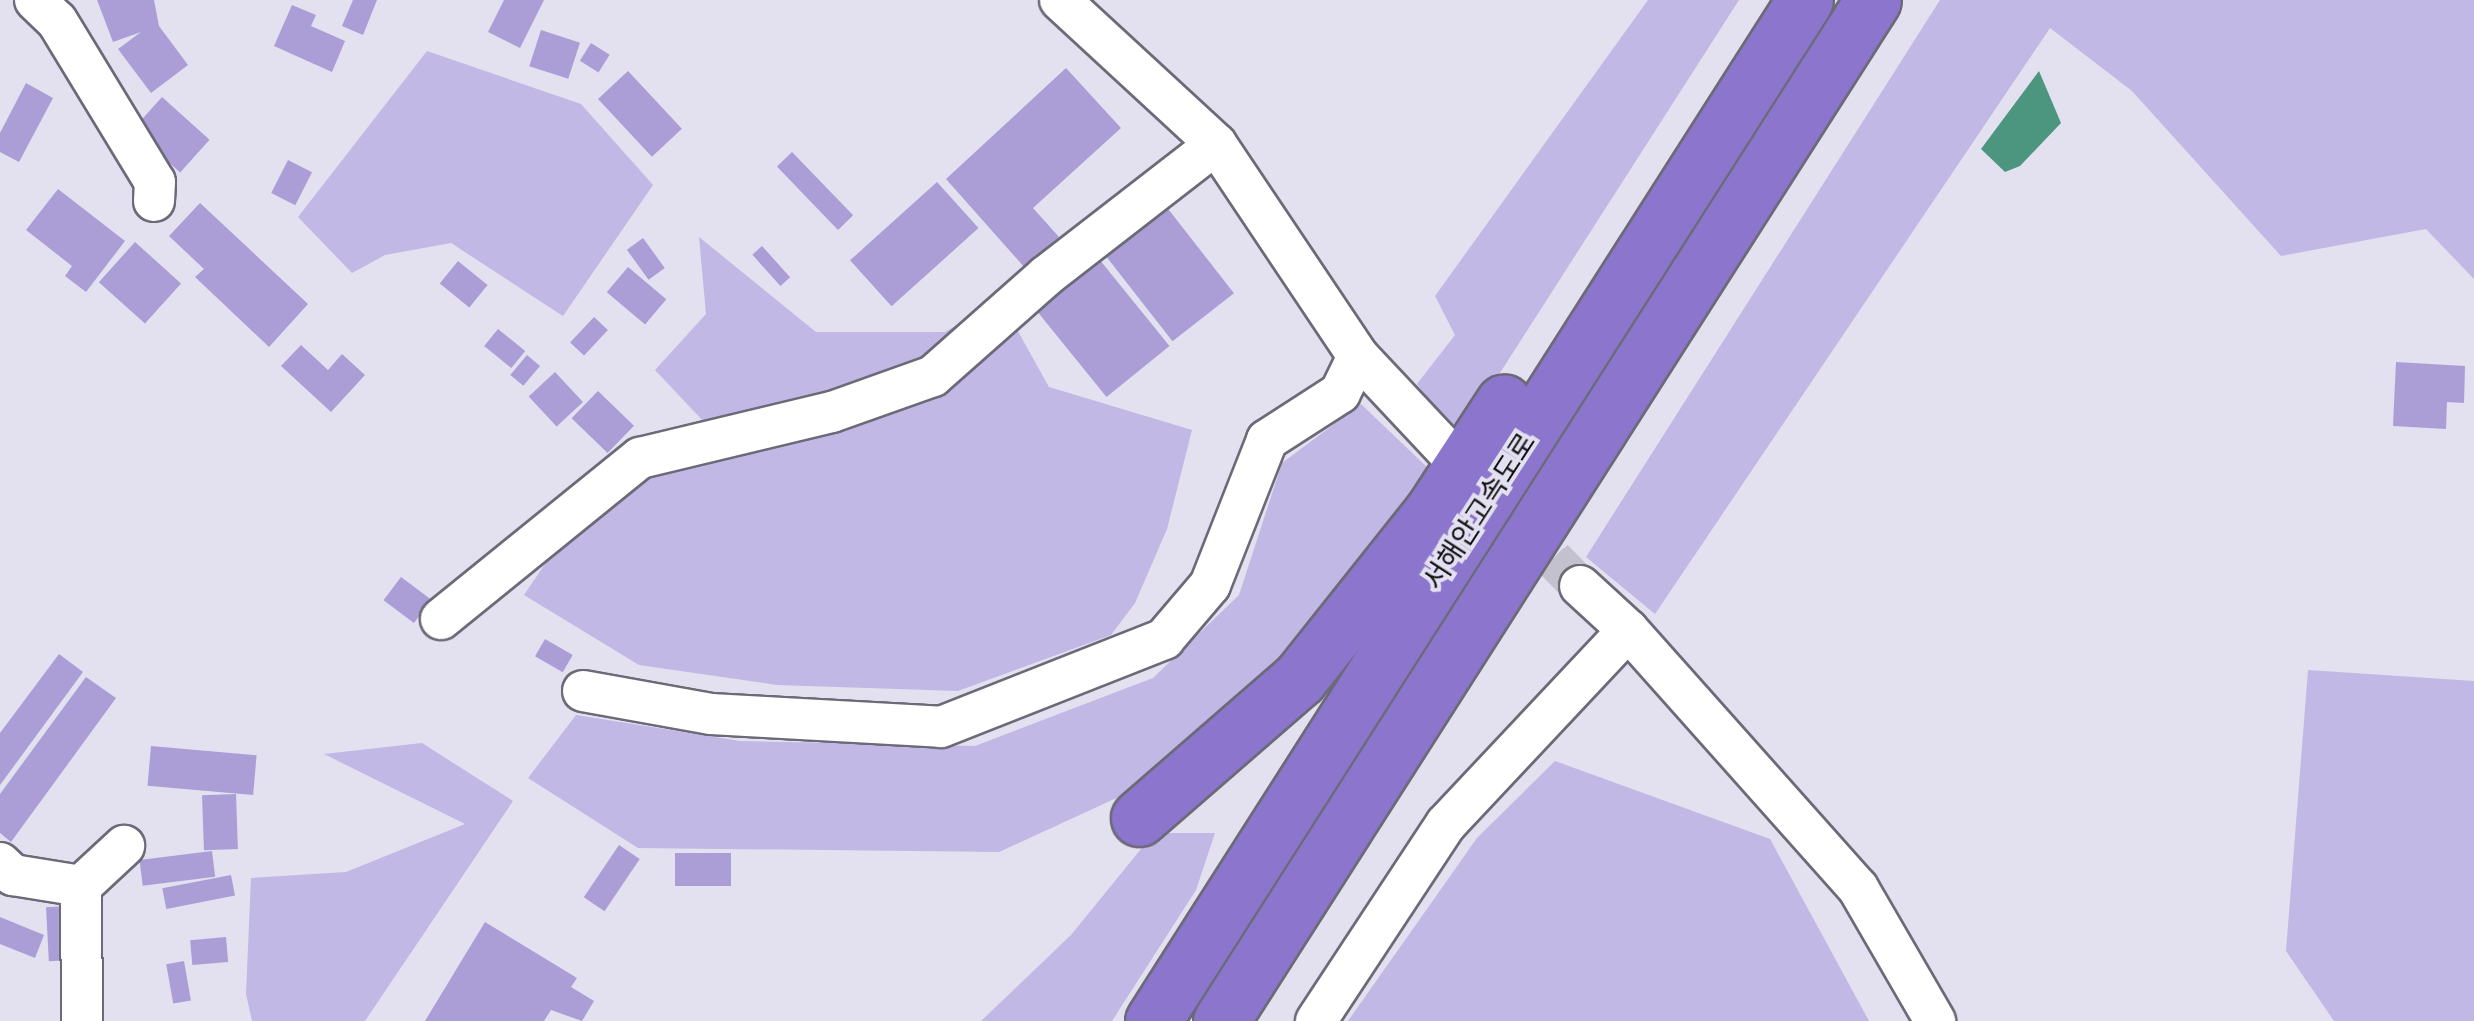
<!DOCTYPE html>
<meta charset="utf-8">
<style>
body{margin:0}
#map{position:relative;width:2474px;height:1021px;overflow:hidden;background:#e3e0ef;font-family:Quicksand,"Noto Sans KR",sans-serif}
div>[style]{position:absolute}
.green>*{inset:0;background:#c1b8e5}
.water>*{inset:0;background:#4c9680}
.building>*{inset:0;background:#ab9ed7;transform-origin:0 0}
.minor-tunnel>*{height:40px;margin-top:-20px;transform-origin:0;background:repeating-linear-gradient(90deg,#c4c1ce 0 40px,transparent 0 60px)}
.roads{filter:drop-shadow(2px 0 #6c6a77) drop-shadow(-2px 0 #6c6a77) drop-shadow(0 2px #6c6a77) drop-shadow(0 -2px #6c6a77)}
.minor>*{height:40px;margin:-20px;padding:0 20px;transform-origin:20px;border-radius:20px;background:#fff}
.highway>*{height:55px;margin:-27.5px;padding:0 27.5px;transform-origin:27.5px;border-radius:27.5px;background:#8c75cd}
span{translate:-50% -50%;white-space:nowrap;text-align:center;line-height:1.15;-webkit-text-stroke:8px #e3e0ef;paint-order:stroke}
.street-label{font-size:28px;color:#111015}
</style>
<div id="map">
<div class="green">
<div style="clip-path:polygon(1648px 0,1739px 0,1457px 440px,1417px 384px,1455px 335px,1435px 296px)"></div>
<div style="clip-path:polygon(1940px 0,2474px 0,2474px 279px,2426px 229px,2281px 256px,2132px 91px,2050px 28px,1655px 614px,1586px 557px)"></div>
<div style="clip-path:polygon(427px 51px,581px 104px,653px 185px,563px 316px,451px 243px,385px 255px,352px 273px,298px 217px)"></div>
<div style="clip-path:polygon(699px 237px,816px 332px,945px 332px,1000px 299px,1049px 387px,1192px 430px,1167px 529px,1135px 603px,1111px 635px,958px 691px,777px 685px,639px 665px,524px 595px,549px 558px,705px 423px,655px 370px,706px 314px)"></div>
<div style="clip-path:polygon(1361px 404px,1431px 471px,1288px 665px,1123px 795px,999px 852px,638px 848px,528px 778px,576px 715px,740px 741px,975px 746px,1153px 678px,1239px 595px,1282px 463px)"></div>
<div style="clip-path:polygon(2308px 670px,2474px 681px,2474px 1021px,2334px 1021px,2286px 951px)"></div>
<div style="clip-path:polygon(422px 743px,513px 801px,365px 1021px,252px 1021px,246px 994px,251px 878px,346px 872px,465px 824px,324px 754px)"></div>
<div style="clip-path:polygon(1555px 761px,1770px 839px,1869px 1021px,1348px 1021px,1477px 838px)"></div>
<div style="clip-path:polygon(1154px 833px,1215px 833px,1196px 890px,1112px 1021px,981px 1021px,1071px 935px)"></div>
</div>
<div class="water">
<div style="clip-path:polygon(2039px 71px,2061px 123px,2020px 166px,2005px 172px,1981px 149px)"></div>
</div>
<div class="building">
<div style="clip-path:polygon(97px 0,154px 0,159px 26px,188px 65px,151px 93px,118px 49px,141px 32px,113px 42px)"></div>
<div style="clip-path:polygon(353px 0,377px 0,363px 35px,342px 26px)"></div>
<div style="clip-path:polygon(504px 0,544px 0,520px 48px,488px 32px)"></div>
<div style="clip-path:polygon(292px 5px,316px 15px,311px 26px,345px 41px,332px 72px,274px 46px)"></div>
<div style="left:541px;top:30px;width:41px;height:38px;rotate:18deg"></div>
<div style="left:591px;top:43px;width:22px;height:21px;rotate:32deg"></div>
<div style="clip-path:polygon(1066px 68px,1121px 128px,1033px 208px,1059px 237px,1025px 268px,946px 179px)"></div>
<div style="left:628px;top:71px;width:79px;height:41px;rotate:47deg"></div>
<div style="clip-path:polygon(26px 83px,53px 98px,19px 162px,0 152px,0 133px)"></div>
<div style="left:162px;top:97px;width:64px;height:44px;rotate:42deg"></div>
<div style="left:792px;top:152px;width:88px;height:21px;rotate:46deg"></div>
<div style="left:288px;top:160px;width:27px;height:37px;rotate:27deg"></div>
<div style="left:937px;top:182px;width:62px;height:117px;rotate:48deg"></div>
<div style="clip-path:polygon(58px 189px,125px 241px,86px 292px,65px 276px,72px 266px,26px 230px)"></div>
<div style="clip-path:polygon(200px 203px,308px 304px,269px 347px,195px 277px,204px 269px,169px 236px)"></div>
<div style="left:1165px;top:205px;width:112px;height:78px;rotate:52deg"></div>
<div style="left:643px;top:238px;width:37px;height:20px;rotate:54deg"></div>
<div style="left:135px;top:242px;width:62px;height:54px;rotate:42deg"></div>
<div style="left:762px;top:246px;width:42px;height:13px;rotate:48deg"></div>
<div style="left:1099px;top:259px;width:112px;height:81px;rotate:51deg"></div>
<div style="left:458px;top:261px;width:38px;height:29px;rotate:39deg"></div>
<div style="left:628px;top:267px;width:50px;height:33px;rotate:40deg"></div>
<div style="left:594px;top:317px;width:19px;height:35px;rotate:43deg"></div>
<div style="left:498px;top:329px;width:35px;height:22px;rotate:39deg"></div>
<div style="clip-path:polygon(301px 345px,328px 370px,342px 354px,365px 375px,331px 412px,281px 366px)"></div>
<div style="left:527px;top:355px;width:17px;height:26px;rotate:40deg"></div>
<div style="clip-path:polygon(2396px 362px,2465px 366px,2464px 403px,2447px 402px,2446px 429px,2393px 426px)"></div>
<div style="left:555px;top:372px;width:41px;height:36px;rotate:47deg"></div>
<div style="left:598px;top:391px;width:50px;height:38px;rotate:44deg"></div>
<div style="left:401px;top:577px;width:38px;height:29px;rotate:37deg"></div>
<div style="left:545px;top:639px;width:32px;height:20px;rotate:30deg"></div>
<div style="clip-path:polygon(59px 654px,83px 672px,0 785px,0 733px)"></div>
<div style="clip-path:polygon(86px 677px,116px 698px,11px 842px,0 833px,0 794px)"></div>
<div style="left:151px;top:746px;width:106px;height:40px;rotate:5deg"></div>
<div style="left:236px;top:794px;width:55px;height:34px;rotate:88deg"></div>
<div style="left:619px;top:845px;width:25px;height:63px;rotate:34deg"></div>
<div style="left:212px;top:851px;width:26px;height:73px;rotate:83deg"></div>
<div style="left:675px;top:853px;width:56px;height:33px"></div>
<div style="left:231px;top:875px;width:21px;height:70px;rotate:79deg"></div>
<div style="left:69px;top:906px;width:54px;height:23px;rotate:87deg"></div>
<div style="clip-path:polygon(0 917px,44px 935px,35px 958px,0 944px)"></div>
<div style="clip-path:polygon(485px 922px,577px 978px,571px 987px,594px 1001px,582px 1021px,551px 1010px,544px 1021px,425px 1021px)"></div>
<div style="left:226px;top:937px;width:25px;height:36px;rotate:85deg"></div>
<div style="left:184px;top:961px;width:40px;height:18px;rotate:80deg"></div>
</div>
<div class="minor-tunnel">
<div style="left:1511px;top:516px;width:98px;rotate:45.4deg"></div>
</div>
<div class="roads">
<div class="minor">
<div style="left:35px;top:0;width:30px;rotate:44deg"></div>
<div style="left:57px;top:21px;width:188px;rotate:58.7deg"></div>
<div style="left:155px;top:182px;width:19px;rotate:93deg"></div>
<div style="left:1358px;top:356px;width:133px;rotate:46.8deg"></div>
<div style="left:441px;top:619px;width:256px;rotate:-39deg"></div>
<div style="left:640px;top:458px;width:197px;rotate:-13.5deg"></div>
<div style="left:832px;top:412px;width:107px;rotate:-19.6deg"></div>
<div style="left:933px;top:376px;width:151px;rotate:-41.5deg"></div>
<div style="left:1046px;top:276px;width:215px;rotate:-37.8deg"></div>
<div style="left:1628px;top:630px;width:346px;rotate:48.3deg"></div>
<div style="left:1858px;top:888px;width:154px;rotate:59.9deg"></div>
<div style="left:583px;top:691px;width:130px;rotate:10.2deg"></div>
<div style="left:711px;top:714px;width:230px;rotate:3.2deg"></div>
<div style="left:941px;top:727px;width:240px;rotate:-21.5deg"></div>
<div style="left:1164px;top:639px;width:71px;rotate:-49.6deg"></div>
<div style="left:1210px;top:585px;width:156px;rotate:-68.5deg"></div>
<div style="left:1267px;top:440px;width:87px;rotate:-32.8deg"></div>
<div style="left:1340px;top:393px;width:41px;rotate:-64.1deg"></div>
<div style="left:1358px;top:356px;width:255px;rotate:-123.8deg"></div>
<div style="left:1216px;top:144px;width:212px;rotate:-137.3deg"></div>
<div style="left:0;top:863px;width:18px;rotate:43deg"></div>
<div style="left:13px;top:875px;width:69px;rotate:9.2deg"></div>
<div style="left:81px;top:886px;width:59px;rotate:-42.9deg"></div>
<div style="left:81px;top:886px;width:135px;rotate:89.6deg"></div>
<div style="left:1316px;top:1021px;width:236px;rotate:-56.6deg"></div>
<div style="left:1446px;top:824px;width:266px;rotate:-46.8deg"></div>
<div style="left:1628px;top:630px;width:65px;rotate:-137.5deg"></div>
</div>
<div class="highway">
<div style="left:1139px;top:818px;width:212px;rotate:-41deg"></div>
<div style="left:1299px;top:679px;width:213px;rotate:-51.5deg"></div>
<div style="left:1432px;top:512px;width:131px;rotate:-56.8deg"></div>
<div style="left:1153px;top:1021px;width:1211px;rotate:-57.44deg"></div>
<div style="left:1221px;top:1021px;width:1211px;rotate:-57.44deg"></div>
</div>
</div>
<div class="street-label">
<span style="left:1479px;top:511px;rotate:-57deg">서해안고속도로</span>
</div>
</div>
